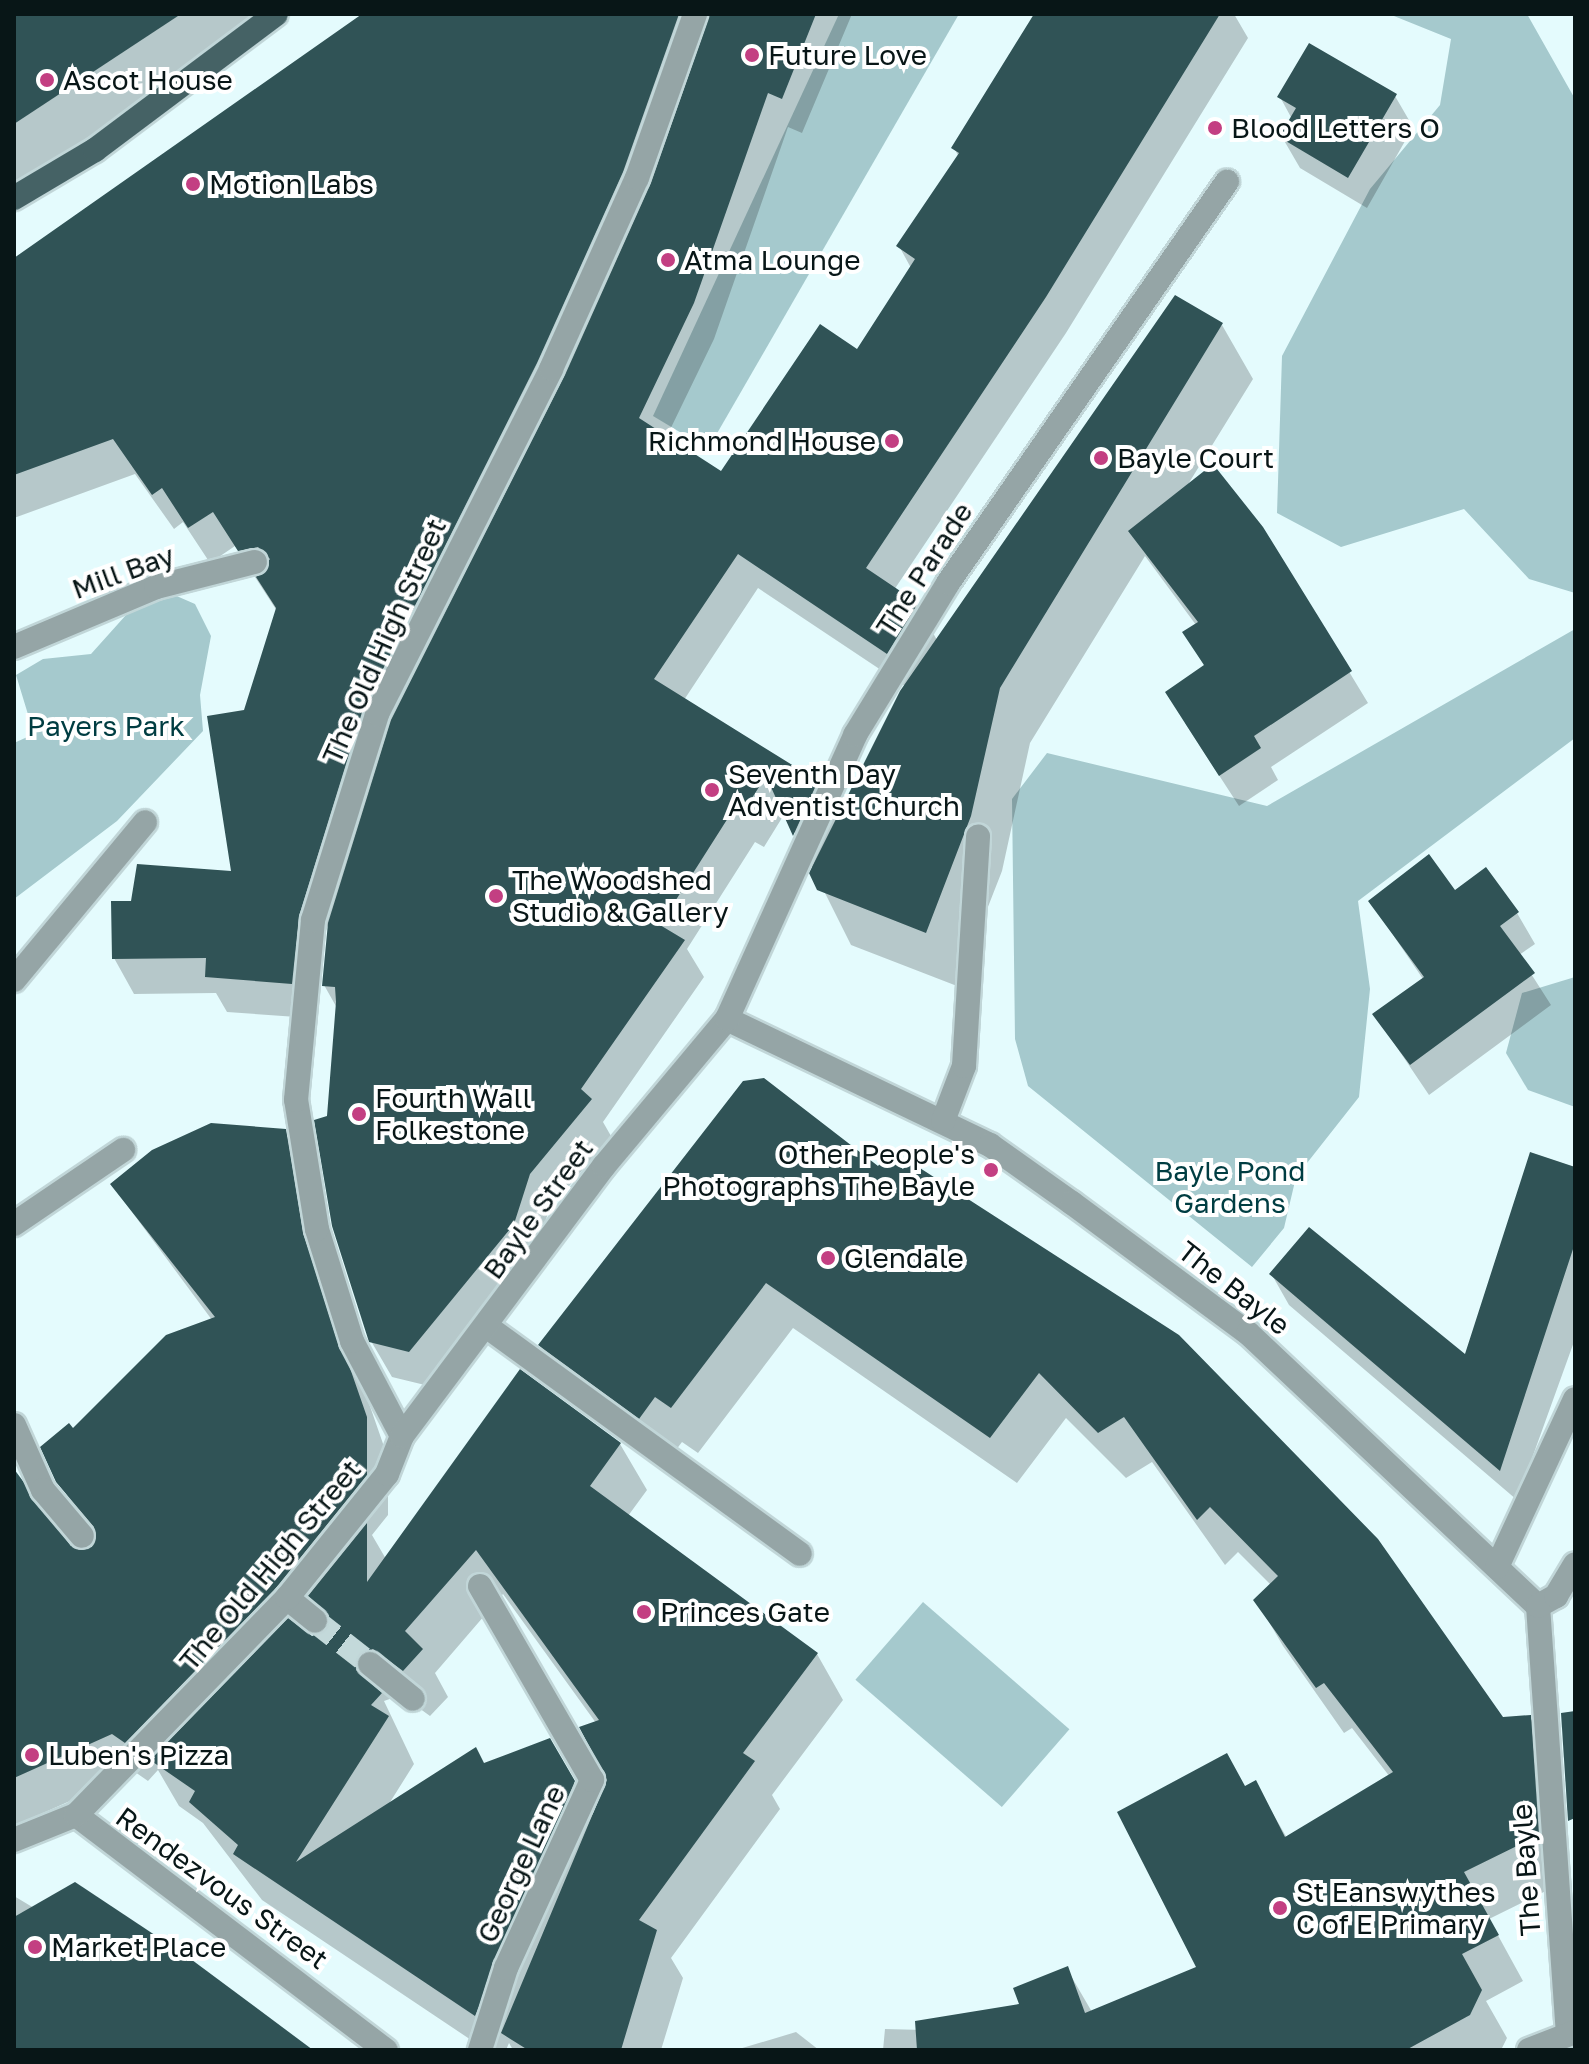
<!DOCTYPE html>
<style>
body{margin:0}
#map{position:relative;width:1589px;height:2064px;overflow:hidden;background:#e4fbfd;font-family:"Golos Text",sans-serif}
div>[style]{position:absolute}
.green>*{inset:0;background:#a5c9cd;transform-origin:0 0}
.shadow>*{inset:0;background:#0003}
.building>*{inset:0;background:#305356}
.minor-tunnel>*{height:24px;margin-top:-12px;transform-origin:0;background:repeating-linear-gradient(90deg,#c3d9da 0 24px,transparent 0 36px)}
.roads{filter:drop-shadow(2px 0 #c1d6d8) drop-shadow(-2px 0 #c1d6d8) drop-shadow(0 2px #c1d6d8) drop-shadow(0 -2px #c1d6d8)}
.minor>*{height:24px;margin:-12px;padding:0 12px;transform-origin:12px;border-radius:12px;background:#95a5a6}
.major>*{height:24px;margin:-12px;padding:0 12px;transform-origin:12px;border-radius:12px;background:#456265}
.dots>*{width:22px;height:22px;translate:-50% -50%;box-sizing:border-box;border:4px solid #fff;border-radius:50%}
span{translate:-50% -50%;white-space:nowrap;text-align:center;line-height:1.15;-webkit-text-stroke:8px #fff;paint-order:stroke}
.poi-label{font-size:28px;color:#081617}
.left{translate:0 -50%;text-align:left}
.right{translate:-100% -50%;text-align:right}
.street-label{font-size:28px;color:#081617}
.park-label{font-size:28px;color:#003d42}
.frame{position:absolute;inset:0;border:16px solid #081617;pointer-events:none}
</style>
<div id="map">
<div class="green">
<div style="clip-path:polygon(839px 14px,959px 14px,708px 449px,653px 416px)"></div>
<div style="clip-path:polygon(1389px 14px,1527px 14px,1575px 99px,1575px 593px,1529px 579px,1464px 509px,1341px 547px,1277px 513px,1282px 356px,1370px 189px,1440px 105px,1451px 39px)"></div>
<div style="clip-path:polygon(172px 594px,195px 604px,211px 636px,200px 695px,203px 731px,117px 821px,14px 899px,14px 743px,34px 734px,16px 675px,43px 659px,91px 654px,135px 605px)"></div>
<div style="clip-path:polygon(1575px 629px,1575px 738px,1358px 901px,1370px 989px,1359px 1097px,1296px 1177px,1284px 1228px,1252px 1267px,1028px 1086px,1015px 1039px,1012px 799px,1047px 753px,1267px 806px)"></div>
<div style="clip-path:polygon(1575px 977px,1575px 1107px,1528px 1090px,1506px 1053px,1522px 993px)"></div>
<div style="left:923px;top:1602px;width:194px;height:103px;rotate:41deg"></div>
</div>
<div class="shadow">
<div style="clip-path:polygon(14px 14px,256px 14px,182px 76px,14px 186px)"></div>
<div style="clip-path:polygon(evenodd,365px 14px,852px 14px,802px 133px,788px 127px,714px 339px,666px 438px,722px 474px,857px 352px,911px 268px,899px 246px,959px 157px,954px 148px,1035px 14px,1234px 14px,1248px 38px,1066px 333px,894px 590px,917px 605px,937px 640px,1222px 325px,1253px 379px,1187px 486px,1262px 528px,1368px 703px,1271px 767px,1278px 780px,1239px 806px,1185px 723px,1205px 667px,1185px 633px,1196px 625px,1145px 556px,1030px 743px,1002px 871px,957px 986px,851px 945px,785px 813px,764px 847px,755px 842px,687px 949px,704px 977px,603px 1122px,611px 1136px,549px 1210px,533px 1260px,429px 1386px,392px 1377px,371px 1341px,329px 1117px,337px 1008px,324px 985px,330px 920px,318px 952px,311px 1018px,227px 1012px,216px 993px,134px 994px,114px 958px,133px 903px,233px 874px,245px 711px,277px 611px,235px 546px,210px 563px,183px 522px,174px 529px,135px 474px,14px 518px,14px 261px,365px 14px,758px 588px,905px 686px,838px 820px,816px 783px,684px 700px,758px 588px)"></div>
<div style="clip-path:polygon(1395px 96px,1413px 127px,1367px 208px,1300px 168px,1282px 137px,1292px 119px,1280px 97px)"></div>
<div style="clip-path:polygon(1454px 893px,1517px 913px,1535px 944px,1519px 955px,1551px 1005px,1429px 1095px,1375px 1015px,1423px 979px,1370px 901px)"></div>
<div style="clip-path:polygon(744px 1083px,1502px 1719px,1530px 1717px,1556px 1763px,1564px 1882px,1489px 1919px,1523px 1981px,1486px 2001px,1507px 2038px,1501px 2050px,883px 2050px,885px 2029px,924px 2030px,1022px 2006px,1067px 1969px,1092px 2012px,1198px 1968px,1245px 1788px,1255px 1783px,1287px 1838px,1390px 1777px,1352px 1728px,1344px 1733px,1283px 1646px,1256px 1600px,1271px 1585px,1238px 1552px,1225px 1565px,1152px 1462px,1126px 1478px,1066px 1418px,1017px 1483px,793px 1328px,698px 1453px,682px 1442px,666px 1463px,567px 1391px,540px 1345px)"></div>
<div style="clip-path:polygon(evenodd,284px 1131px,307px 1170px,324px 1274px,388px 1458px,388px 1515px,372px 1535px,386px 1559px,620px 1444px,647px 1490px,628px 1516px,817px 1654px,843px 1700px,772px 1795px,780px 1809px,671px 1958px,683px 1978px,661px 2050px,513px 2050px,509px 2043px,506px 2050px,486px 2050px,262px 1900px,203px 1823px,179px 1806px,158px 1770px,148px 1781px,135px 1772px,14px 1826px,14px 1472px,70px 1548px,93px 1550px,94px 1537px,58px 1481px,73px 1431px,212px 1320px,112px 1185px,284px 1131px,503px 1594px,596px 1723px,582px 1728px,608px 1786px,594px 1817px,549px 1740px,387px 1807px,414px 1764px,384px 1701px,401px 1695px,430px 1716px,448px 1697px,435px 1673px,503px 1594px,284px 1131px,316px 1605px,329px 1628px,311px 1638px,297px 1628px,316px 1605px)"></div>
<div style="clip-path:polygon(1575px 1169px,1575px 1339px,1517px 1500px,1289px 1305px,1272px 1275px,1466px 1358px)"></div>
<div style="clip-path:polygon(14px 1896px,34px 1908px,308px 2050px,14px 2050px)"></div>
<div style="clip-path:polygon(796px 2032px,819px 2050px,739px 2050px,739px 2049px)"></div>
</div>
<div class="building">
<div style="clip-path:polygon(14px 14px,181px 14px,14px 124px)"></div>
<div style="clip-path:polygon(362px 14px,679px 14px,623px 172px,537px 363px,363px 709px,299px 916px,292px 984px,205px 977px,206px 958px,112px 959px,111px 901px,131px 901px,137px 864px,231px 871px,207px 716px,244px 710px,276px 608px,256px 577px,270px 559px,258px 547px,238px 551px,213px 512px,188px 528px,162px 488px,152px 495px,113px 439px,14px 475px,14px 258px)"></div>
<div style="clip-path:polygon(710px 14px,816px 14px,782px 99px,768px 93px,694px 303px,639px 418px,721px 471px,820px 324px,857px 349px,915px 259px,896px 246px,959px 153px,951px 148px,1034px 14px,1220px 14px,1046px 297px,866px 568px,918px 603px,887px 654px,738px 554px,654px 679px,818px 781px,793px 836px,766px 776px,743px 812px,735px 807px,660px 925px,685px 940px,581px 1089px,592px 1099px,530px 1174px,514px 1224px,409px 1352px,369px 1342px,332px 1226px,314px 1120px,327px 1116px,336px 1002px,335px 987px,322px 986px,328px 923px,391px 720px,565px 375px,651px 183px)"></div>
<div style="clip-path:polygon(1309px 43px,1397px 94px,1348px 178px,1279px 137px,1296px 108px,1277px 97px)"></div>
<div style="clip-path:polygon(1175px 295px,1223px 323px,1000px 688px,971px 816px,926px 933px,817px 890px,809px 873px,900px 691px)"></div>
<div style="clip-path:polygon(1213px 464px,1263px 527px,1352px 671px,1254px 736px,1261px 748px,1219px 776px,1165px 692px,1204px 665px,1182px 632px,1198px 622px,1128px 531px)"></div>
<div style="clip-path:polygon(1429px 854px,1455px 890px,1486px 867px,1519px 912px,1500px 926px,1535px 973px,1410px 1065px,1372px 1014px,1424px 977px,1368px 901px)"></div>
<div style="clip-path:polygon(764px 1078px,878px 1166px,886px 1156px,903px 1169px,909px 1161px,1179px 1335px,1378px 1539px,1503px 1717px,1531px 1715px,1539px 1835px,1464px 1872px,1499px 1935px,1462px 1954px,1482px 1990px,1470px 2015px,1406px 2050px,917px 2050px,915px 2021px,1019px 2004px,1013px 1988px,1068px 1966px,1085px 2013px,1196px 1967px,1117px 1812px,1227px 1753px,1245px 1786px,1256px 1780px,1285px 1837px,1393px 1772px,1324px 1683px,1316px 1688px,1253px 1600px,1278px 1576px,1210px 1507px,1197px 1520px,1124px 1417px,1098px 1433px,1039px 1373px,990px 1438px,766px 1283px,671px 1408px,655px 1397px,639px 1419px,538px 1345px,743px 1081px)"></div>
<div style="clip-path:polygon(211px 1123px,286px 1129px,303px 1233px,367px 1417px,367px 1475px,276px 1588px,125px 1743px,112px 1734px,14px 1778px,14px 1469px,71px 1546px,92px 1547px,94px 1527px,56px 1482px,40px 1447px,69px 1423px,73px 1428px,166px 1335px,215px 1317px,110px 1184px,152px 1150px)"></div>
<div style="clip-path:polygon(1530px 1152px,1575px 1167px,1575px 1243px,1500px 1471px,1269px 1274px,1309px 1227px,1465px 1354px)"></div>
<div style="clip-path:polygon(520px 1369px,621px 1443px,590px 1486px,818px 1653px,743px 1753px,755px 1761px,639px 1920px,657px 1930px,621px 2050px,528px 2050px,501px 2033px,607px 1780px,579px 1727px,599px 1720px,476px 1550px,405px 1631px,423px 1649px,403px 1671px,373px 1649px,358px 1655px,356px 1670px,382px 1693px,371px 1705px,389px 1716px,296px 1862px,476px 1747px,484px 1763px,550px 1738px,575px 1781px,475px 2016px,233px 1854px,238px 1845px,189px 1802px,195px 1791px,150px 1760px,288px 1618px,312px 1636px,326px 1631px,329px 1615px,308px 1596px,367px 1523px,367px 1582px)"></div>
<div style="clip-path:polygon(1575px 1711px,1575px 1818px,1568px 1821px,1561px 1713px)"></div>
<div style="clip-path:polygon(75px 1882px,188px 1957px,313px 2050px,14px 2050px,14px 1917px)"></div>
</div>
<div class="minor-tunnel">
<div style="left:315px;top:1621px;width:70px;rotate:38deg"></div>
</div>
<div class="roads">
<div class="minor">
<div style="left:14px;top:647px;width:154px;rotate:-22.9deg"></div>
<div style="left:156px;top:587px;width:102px;rotate:-14.2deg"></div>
<div style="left:14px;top:980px;width:205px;rotate:-50.3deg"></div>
<div style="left:727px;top:1019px;width:292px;rotate:25.6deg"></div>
<div style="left:990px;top:1145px;width:100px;rotate:35.3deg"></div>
<div style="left:1072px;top:1203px;width:219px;rotate:36.5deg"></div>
<div style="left:1248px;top:1333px;width:398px;rotate:43.3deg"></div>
<div style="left:1538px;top:1606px;width:429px;rotate:86deg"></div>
<div style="left:943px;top:1121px;width:59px;rotate:-69.1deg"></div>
<div style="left:964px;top:1066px;width:230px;rotate:-86.5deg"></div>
<div style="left:14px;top:1224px;width:132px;rotate:-34.2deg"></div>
<div style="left:489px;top:1328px;width:384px;rotate:36deg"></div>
<div style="left:14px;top:1425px;width:71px;rotate:66deg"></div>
<div style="left:43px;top:1490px;width:60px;rotate:49.7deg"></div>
<div style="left:402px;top:1436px;width:107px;rotate:-117.8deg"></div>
<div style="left:352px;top:1341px;width:117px;rotate:-107.4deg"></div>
<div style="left:317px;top:1229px;width:131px;rotate:-99.2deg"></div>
<div style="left:296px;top:1100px;width:181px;rotate:-84.6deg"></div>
<div style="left:313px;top:920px;width:216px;rotate:-72.7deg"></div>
<div style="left:377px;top:714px;width:386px;rotate:-63.2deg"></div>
<div style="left:551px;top:369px;width:209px;rotate:-65.8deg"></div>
<div style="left:637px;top:178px;width:174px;rotate:-70.5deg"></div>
<div style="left:1497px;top:1567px;width:185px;rotate:-65.1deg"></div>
<div style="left:287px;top:1598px;width:36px;rotate:39deg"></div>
<div style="left:1538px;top:1606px;width:21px;rotate:-29deg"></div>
<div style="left:1556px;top:1596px;width:37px;rotate:-59deg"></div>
<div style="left:370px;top:1664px;width:55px;rotate:39.1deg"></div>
<div style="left:76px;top:1815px;width:389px;rotate:37.2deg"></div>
<div style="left:14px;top:1840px;width:67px;rotate:-22deg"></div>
<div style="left:76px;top:1815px;width:303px;rotate:-45.8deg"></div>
<div style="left:287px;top:1598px;width:159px;rotate:-51.1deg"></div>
<div style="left:387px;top:1474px;width:41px;rotate:-68.5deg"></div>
<div style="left:402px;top:1436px;width:337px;rotate:-53.2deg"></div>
<div style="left:604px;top:1166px;width:192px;rotate:-50.1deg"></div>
<div style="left:727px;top:1019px;width:312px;rotate:-65.7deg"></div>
<div style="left:855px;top:735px;width:178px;rotate:-58.5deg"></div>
<div style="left:948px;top:583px;width:489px;rotate:-55.2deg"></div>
<div style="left:480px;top:2050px;width:86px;rotate:-72.4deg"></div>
<div style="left:506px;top:1968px;width:207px;rotate:-65.4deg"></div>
<div style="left:592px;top:1780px;width:224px;rotate:-120deg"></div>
<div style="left:1529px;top:2050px;width:49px;rotate:-21.4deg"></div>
</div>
<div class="major">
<div style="left:14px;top:198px;width:94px;rotate:-30.7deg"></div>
<div style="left:95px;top:150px;width:226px;rotate:-36.9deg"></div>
</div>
</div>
<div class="dots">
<div style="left:752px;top:55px;background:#c33f82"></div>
<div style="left:47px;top:80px;background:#c33f82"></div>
<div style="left:1215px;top:128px;background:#c33f82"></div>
<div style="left:193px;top:184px;background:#c33f82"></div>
<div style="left:668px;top:260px;background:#c33f82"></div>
<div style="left:892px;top:441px;background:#c33f82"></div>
<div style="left:1101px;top:458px;background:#c33f82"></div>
<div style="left:712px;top:790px;background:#c33f82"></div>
<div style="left:496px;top:896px;background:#c33f82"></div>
<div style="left:359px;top:1114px;background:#c33f82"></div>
<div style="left:991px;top:1170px;background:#c33f82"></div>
<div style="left:828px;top:1258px;background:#c33f82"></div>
<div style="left:644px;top:1612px;background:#c33f82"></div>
<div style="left:32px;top:1755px;background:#c33f82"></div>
<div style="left:1280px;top:1908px;background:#c33f82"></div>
<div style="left:35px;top:1947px;background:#c33f82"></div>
</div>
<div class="poi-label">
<span class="left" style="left:768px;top:55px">Future Love</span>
<span class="left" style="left:63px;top:80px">Ascot House</span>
<span class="left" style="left:1231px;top:128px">Blood Letters O</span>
<span class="left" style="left:209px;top:184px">Motion Labs</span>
<span class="left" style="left:684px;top:260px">Atma Lounge</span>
<span class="right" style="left:876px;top:441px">Richmond House</span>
<span class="left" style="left:1117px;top:458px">Bayle Court</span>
<span class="left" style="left:728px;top:790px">Seventh Day<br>Adventist Church</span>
<span class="left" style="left:512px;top:896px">The Woodshed<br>Studio &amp; Gallery</span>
<span class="left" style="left:375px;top:1114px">Fourth Wall<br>Folkestone</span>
<span class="right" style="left:975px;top:1170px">Other People's<br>Photographs The Bayle</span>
<span class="left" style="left:844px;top:1258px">Glendale</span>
<span class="left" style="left:660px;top:1612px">Princes Gate</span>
<span class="left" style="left:48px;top:1755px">Luben's Pizza</span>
<span class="left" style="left:1296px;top:1908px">St Eanswythes<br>C of E Primary</span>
<span class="left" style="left:51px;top:1947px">Market Place</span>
</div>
<div class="street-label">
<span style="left:924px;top:569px;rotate:-57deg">The Parade</span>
<span style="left:123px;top:572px;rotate:-20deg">Mill Bay</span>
<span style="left:384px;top:641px;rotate:-66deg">The Old High Street</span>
<span style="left:538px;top:1209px;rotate:-54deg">Bayle Street</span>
<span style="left:1234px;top:1288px;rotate:38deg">The Bayle</span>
<span style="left:270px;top:1565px;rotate:-50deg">The Old High Street</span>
<span style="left:521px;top:1864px;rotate:-65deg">George Lane</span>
<span style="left:1526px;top:1870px;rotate:-94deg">The Bayle</span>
<span style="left:222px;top:1888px;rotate:36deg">Rendezvous Street</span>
</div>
<div class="park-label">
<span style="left:106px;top:726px">Payers Park</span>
<span style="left:1230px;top:1187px">Bayle Pond<br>Gardens</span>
</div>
<div class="frame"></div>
</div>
